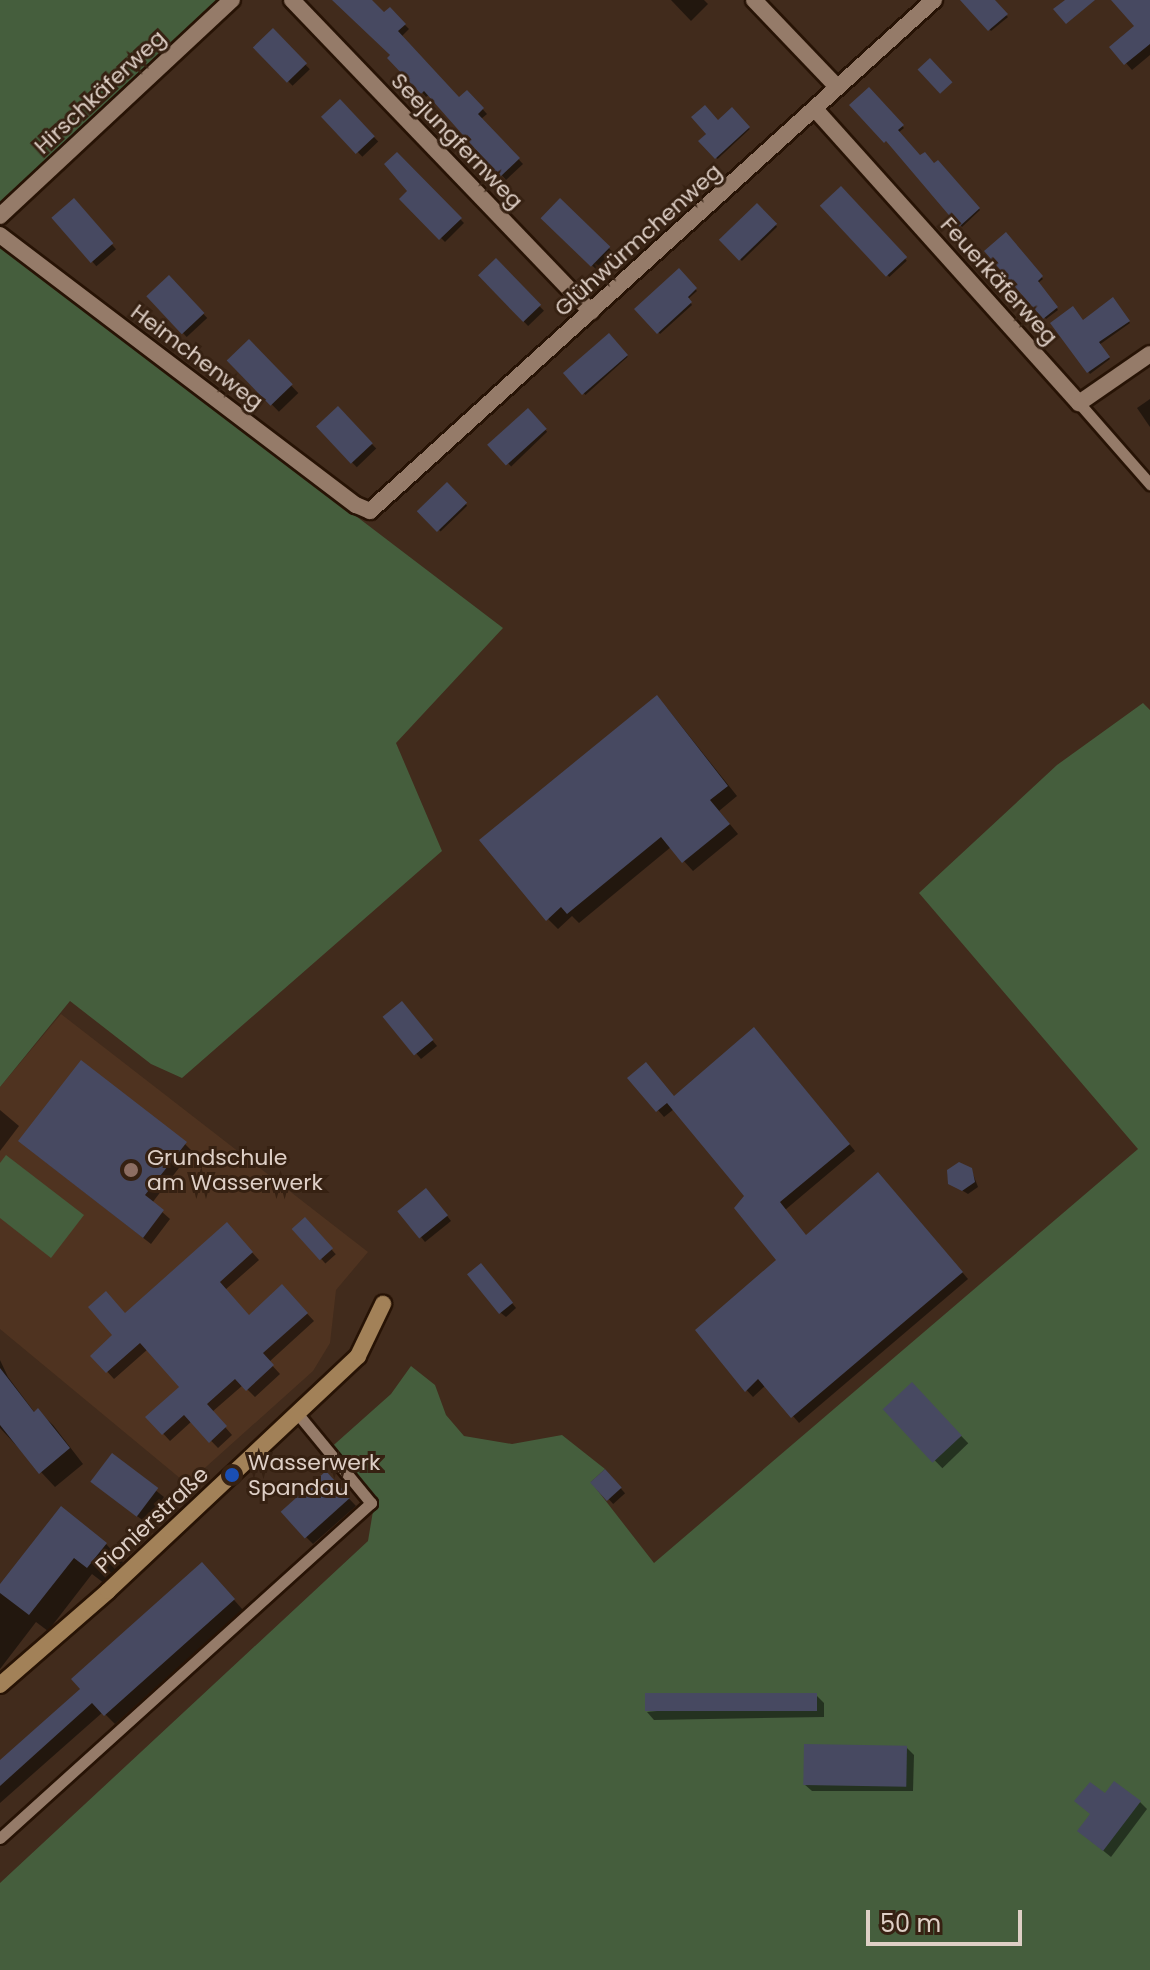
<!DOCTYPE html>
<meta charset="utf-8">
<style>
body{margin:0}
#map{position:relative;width:1150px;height:1970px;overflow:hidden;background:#412b1c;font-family:Poppins,sans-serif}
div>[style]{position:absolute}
.built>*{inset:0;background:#4f3320}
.green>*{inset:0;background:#455e3d}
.shadow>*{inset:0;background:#0007;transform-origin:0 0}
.building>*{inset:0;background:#474961;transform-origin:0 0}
.roads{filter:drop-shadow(2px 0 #271305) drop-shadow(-2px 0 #271305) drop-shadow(0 2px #271305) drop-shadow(0 -2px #271305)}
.lane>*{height:11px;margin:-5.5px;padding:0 5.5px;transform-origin:5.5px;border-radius:5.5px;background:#957b69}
.street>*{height:16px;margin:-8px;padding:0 8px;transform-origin:8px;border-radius:8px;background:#957b69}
.secondary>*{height:16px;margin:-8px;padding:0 8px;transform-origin:8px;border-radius:8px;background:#a28158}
.dots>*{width:22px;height:22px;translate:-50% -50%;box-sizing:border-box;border:4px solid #362112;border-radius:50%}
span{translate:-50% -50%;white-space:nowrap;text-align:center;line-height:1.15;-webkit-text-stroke:6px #362112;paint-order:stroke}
.street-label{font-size:22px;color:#decfc6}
.poi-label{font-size:22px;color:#decfc6}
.left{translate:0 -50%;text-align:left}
.scale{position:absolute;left:866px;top:1910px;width:156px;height:36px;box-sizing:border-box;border:4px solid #decfc6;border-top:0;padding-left:10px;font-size:24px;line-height:28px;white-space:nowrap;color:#decfc6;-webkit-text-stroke:6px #362112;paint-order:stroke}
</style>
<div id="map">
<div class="built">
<div style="clip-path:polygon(61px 1014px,368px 1252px,336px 1290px,330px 1343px,313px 1371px,187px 1484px,0 1329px,0 1087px)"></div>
</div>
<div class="green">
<div style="clip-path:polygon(0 0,220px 0,0 206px)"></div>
<div style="clip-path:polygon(0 245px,503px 628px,396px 743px,442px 851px,182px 1078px,151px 1064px,70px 1001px,0 1087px)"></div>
<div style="clip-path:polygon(1143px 703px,1150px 710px,1150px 1970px,0 1970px,0 1883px,368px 1541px,374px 1505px,327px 1451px,391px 1394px,411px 1366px,435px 1385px,446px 1415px,464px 1436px,512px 1444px,562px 1435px,605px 1469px,591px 1482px,654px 1563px,1138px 1149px,919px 893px,1057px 765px)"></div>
<div style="clip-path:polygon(6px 1155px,84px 1215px,51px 1258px,0 1218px,0 1163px)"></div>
</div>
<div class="shadow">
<div style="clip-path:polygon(335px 0,369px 0,384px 15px,390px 10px,409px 29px,401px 37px,459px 99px,467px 92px,487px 114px,481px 119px,523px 164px,506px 180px,430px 94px,426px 97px,367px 28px)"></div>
<div style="clip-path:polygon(671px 0,704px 0,708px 4px,691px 21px)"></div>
<div style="clip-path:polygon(989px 0,1008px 17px,991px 31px,974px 13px)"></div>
<div style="clip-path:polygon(1114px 0,1150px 0,1150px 55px,1132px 70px,1112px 47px,1137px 26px)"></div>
<div style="left:273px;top:31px;width:53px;height:24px;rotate:46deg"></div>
<div style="clip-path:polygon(869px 90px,904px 128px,898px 133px,920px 158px,935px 166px,938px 163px,980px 210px,962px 227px,889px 141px,852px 105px)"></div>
<div style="left:340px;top:102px;width:55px;height:22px;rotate:46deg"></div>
<div style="left:732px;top:110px;width:26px;height:44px;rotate:47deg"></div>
<div style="clip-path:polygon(397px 155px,464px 223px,445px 242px,402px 199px,410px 191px)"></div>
<div style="left:840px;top:189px;width:98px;height:24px;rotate:47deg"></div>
<div style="left:74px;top:201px;width:64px;height:26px;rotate:49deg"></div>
<div style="left:560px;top:201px;width:74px;height:24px;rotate:44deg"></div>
<div style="left:757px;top:206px;width:29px;height:49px;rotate:46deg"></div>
<div style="clip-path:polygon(1006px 235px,1043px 279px,1038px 283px,1058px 310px,1046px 319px,987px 251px)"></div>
<div style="left:496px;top:261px;width:69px;height:22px;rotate:46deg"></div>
<div style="clip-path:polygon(679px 271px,697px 291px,688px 299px,692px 305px,660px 334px,637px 309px)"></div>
<div style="left:169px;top:277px;width:56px;height:28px;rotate:47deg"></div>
<div style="clip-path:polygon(1113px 300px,1130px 323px,1099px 345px,1110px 359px,1090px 374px,1053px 323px,1083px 322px)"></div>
<div style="left:609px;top:336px;width:28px;height:57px;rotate:48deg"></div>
<div style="left:249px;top:342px;width:71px;height:27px;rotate:46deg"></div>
<div style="clip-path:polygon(1150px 399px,1150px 427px,1137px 408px)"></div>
<div style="left:338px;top:409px;width:55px;height:27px;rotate:46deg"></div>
<div style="left:527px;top:411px;width:29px;height:50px;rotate:46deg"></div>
<div style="left:447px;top:485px;width:29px;height:37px;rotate:46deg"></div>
<div style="clip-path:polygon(667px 708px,737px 796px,719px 811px,738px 834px,693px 871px,671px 847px,579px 923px,572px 916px,558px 929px,548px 919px)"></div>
<div style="clip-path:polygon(406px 1008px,437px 1046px,421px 1059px,385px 1017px)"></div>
<div style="clip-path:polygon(761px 1036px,855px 1151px,785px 1210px,806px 1237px,885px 1181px,968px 1279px,799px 1423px,766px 1385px,753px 1397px,727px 1369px,779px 1260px,747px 1196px,674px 1109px,664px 1117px,630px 1078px,675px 1099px)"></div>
<div style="clip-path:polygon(0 1110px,19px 1126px,0 1151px)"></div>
<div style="clip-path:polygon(185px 1144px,192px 1151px,152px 1203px,170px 1219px,151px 1244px,28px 1148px)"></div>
<div style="clip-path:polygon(971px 1169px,978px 1187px,968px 1194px,950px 1183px)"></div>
<div style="clip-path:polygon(431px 1195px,451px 1221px,425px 1242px,421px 1237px)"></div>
<div style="left:305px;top:1220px;width:46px;height:14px;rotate:48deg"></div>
<div style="clip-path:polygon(234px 1232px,259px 1260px,225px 1290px,249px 1317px,289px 1294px,314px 1321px,269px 1362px,280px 1374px,255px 1397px,243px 1385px,212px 1412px,232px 1435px,218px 1448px,192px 1421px,170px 1441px,148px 1417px,182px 1387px,148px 1349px,114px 1379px,93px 1356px,115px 1335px,126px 1316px)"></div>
<div style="clip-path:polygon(485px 1270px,516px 1308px,506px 1317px,501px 1313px)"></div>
<div style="clip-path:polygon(0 1360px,8px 1377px,35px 1413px,38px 1411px,53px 1425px,83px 1464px,55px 1487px,0 1428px)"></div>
<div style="left:912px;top:1385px;width:81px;height:36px;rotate:46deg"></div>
<div style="clip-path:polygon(112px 1456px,164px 1497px,145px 1522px,100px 1488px)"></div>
<div style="left:605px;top:1471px;width:30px;height:16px;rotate:48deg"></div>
<div style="clip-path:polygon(326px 1474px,356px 1506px,313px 1544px,306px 1537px)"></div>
<div style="clip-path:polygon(106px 1544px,123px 1562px,105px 1584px,92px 1574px,48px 1631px,36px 1622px,0 1669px,0 1588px)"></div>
<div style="clip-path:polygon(211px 1574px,243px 1610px,115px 1724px,103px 1712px,0 1803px,0 1763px)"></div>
<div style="clip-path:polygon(816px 1695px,824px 1703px,824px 1717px,654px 1720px,647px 1712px)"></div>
<div style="clip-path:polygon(906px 1747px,914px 1755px,913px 1791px,812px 1791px,804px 1784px)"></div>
<div style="clip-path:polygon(1105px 1796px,1140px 1802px,1147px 1809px,1111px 1857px,1079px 1831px)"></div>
</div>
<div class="building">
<div style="clip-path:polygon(332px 0,372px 0,384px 12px,390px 7px,406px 24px,398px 31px,459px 97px,467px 90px,484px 108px,478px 114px,520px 158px,500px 177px,424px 91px,421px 94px,387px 58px,390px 55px)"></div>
<div style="clip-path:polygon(960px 0,995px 0,1008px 14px,988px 31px)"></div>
<div style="clip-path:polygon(1065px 0,1095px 0,1066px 24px,1053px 9px)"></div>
<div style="clip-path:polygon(1111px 0,1150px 0,1150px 44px,1124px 65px,1109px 47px,1134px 26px)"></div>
<div style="left:273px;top:28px;width:49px;height:28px;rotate:46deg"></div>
<div style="left:930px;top:58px;width:33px;height:17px;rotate:47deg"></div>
<div style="clip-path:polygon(869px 87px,904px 125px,898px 130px,920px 155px,925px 152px,934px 163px,938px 160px,980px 208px,959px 227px,886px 141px,884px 143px,849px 105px)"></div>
<div style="left:340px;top:99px;width:51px;height:26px;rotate:47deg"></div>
<div style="clip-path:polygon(705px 105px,718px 120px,732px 107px,750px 127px,715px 159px,698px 141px,706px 134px,691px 117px)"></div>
<div style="clip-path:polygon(397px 152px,462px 218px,439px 240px,399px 199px,407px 191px,384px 164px)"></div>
<div style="left:841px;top:186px;width:97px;height:29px;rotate:47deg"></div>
<div style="left:74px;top:198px;width:60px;height:30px;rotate:49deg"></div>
<div style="left:560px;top:198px;width:70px;height:28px;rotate:44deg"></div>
<div style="left:757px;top:203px;width:29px;height:53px;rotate:46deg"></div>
<div style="clip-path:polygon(1006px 232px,1043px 276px,1038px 281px,1058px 307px,1043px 319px,984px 251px)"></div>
<div style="left:496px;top:258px;width:65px;height:25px;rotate:46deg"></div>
<div style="clip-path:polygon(679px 268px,697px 288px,688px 297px,692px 302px,657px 334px,634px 309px)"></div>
<div style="left:169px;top:275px;width:52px;height:31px;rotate:47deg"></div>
<div style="clip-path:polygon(1113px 297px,1130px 321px,1099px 342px,1110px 357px,1087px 373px,1050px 323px,1073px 306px,1083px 320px)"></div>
<div style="left:609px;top:333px;width:29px;height:61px;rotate:49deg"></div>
<div style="left:249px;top:339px;width:63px;height:31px;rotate:46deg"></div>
<div style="left:338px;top:406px;width:51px;height:30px;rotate:47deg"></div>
<div style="left:528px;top:408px;width:28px;height:55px;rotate:48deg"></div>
<div style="left:447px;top:482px;width:29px;height:42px;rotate:46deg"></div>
<div style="clip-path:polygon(657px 695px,728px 786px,710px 800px,730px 824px,682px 863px,661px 837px,567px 914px,561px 907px,546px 921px,479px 840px)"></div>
<div style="left:402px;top:1001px;width:50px;height:25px;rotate:51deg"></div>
<div style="clip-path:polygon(754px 1027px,850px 1144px,780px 1202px,806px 1235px,878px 1172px,963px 1272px,791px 1418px,758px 1379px,745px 1392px,695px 1330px,776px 1260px,734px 1208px,744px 1196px,667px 1103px,656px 1112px,627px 1078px,646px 1062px,674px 1096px)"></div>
<div style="clip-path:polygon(81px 1060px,187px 1142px,145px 1195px,164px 1210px,143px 1238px,18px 1141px)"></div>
<div style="clip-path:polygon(959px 1162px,972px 1168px,975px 1182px,962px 1191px,948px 1184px,947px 1170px)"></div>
<div style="left:426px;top:1188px;width:35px;height:37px;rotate:51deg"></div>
<div style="left:305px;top:1217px;width:42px;height:18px;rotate:48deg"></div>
<div style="clip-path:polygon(227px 1222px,253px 1252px,220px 1282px,249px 1315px,282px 1284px,308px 1313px,263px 1353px,274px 1365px,246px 1391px,235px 1379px,207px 1404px,227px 1426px,209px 1443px,184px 1415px,162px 1435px,145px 1417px,179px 1387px,140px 1343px,106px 1373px,90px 1356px,112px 1335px,88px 1307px,106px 1291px,125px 1313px)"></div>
<div style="left:481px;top:1263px;width:51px;height:18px;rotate:51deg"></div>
<div style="clip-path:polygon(0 1368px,34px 1412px,38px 1408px,70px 1448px,39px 1474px,0 1425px)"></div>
<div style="left:912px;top:1382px;width:73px;height:40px;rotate:47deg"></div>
<div style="left:112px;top:1453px;width:58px;height:36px;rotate:37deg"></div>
<div style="left:605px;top:1469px;width:25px;height:20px;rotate:48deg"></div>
<div style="left:326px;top:1471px;width:36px;height:61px;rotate:48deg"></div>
<div style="clip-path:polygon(61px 1506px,107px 1543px,87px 1568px,74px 1558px,29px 1615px,0 1593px,0 1584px)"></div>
<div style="clip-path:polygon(202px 1562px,235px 1599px,104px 1716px,92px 1703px,0 1786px,0 1760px,80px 1689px,71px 1679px)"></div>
<div style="left:817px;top:1693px;width:18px;height:172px;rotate:90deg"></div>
<div style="left:804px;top:1744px;width:103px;height:41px;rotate:1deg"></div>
<div style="clip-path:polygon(1114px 1781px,1141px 1801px,1103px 1851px,1077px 1831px,1090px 1814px,1074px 1801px,1090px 1782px,1105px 1793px)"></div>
</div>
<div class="roads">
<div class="lane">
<div style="left:1079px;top:403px;width:108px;rotate:48.8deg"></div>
<div style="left:0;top:1838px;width:500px;rotate:-42.1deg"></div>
<div style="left:371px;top:1503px;width:115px;rotate:-129.4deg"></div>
</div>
<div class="street">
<div style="left:292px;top:0;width:432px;rotate:46.2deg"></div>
<div style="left:754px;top:0;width:120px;rotate:46.3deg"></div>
<div style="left:815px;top:109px;width:395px;rotate:48.1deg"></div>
<div style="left:1079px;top:403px;width:86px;rotate:-34.6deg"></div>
<div style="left:0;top:216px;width:317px;rotate:-43deg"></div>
<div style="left:0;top:235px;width:447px;rotate:37.2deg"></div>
<div style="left:356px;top:505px;width:15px;rotate:23deg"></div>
<div style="left:370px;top:511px;width:761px;rotate:-42.18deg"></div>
</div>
<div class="secondary">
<div style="left:0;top:1685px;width:143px;rotate:-41deg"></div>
<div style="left:108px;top:1591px;width:343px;rotate:-43.2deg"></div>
<div style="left:358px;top:1356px;width:58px;rotate:-64.3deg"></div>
</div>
</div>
<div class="dots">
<div style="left:131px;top:1170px;background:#8d6e63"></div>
<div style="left:232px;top:1475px;background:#1a4fb4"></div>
</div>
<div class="street-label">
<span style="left:100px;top:92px;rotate:-43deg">Hirschkäferweg</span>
<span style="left:457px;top:141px;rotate:46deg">Seejungfernweg</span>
<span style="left:638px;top:240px;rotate:-42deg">Glühwürmchenweg</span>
<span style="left:999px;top:281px;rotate:48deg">Feuerkäferweg</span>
<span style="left:197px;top:357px;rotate:37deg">Heimchenweg</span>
<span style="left:152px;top:1520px;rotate:-43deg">Pionierstraße</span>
</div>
<div class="poi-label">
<span class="left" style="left:147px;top:1170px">Grundschule<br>am Wasserwerk</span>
<span class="left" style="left:248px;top:1475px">Wasserwerk<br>Spandau</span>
</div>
<div class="scale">50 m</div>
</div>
